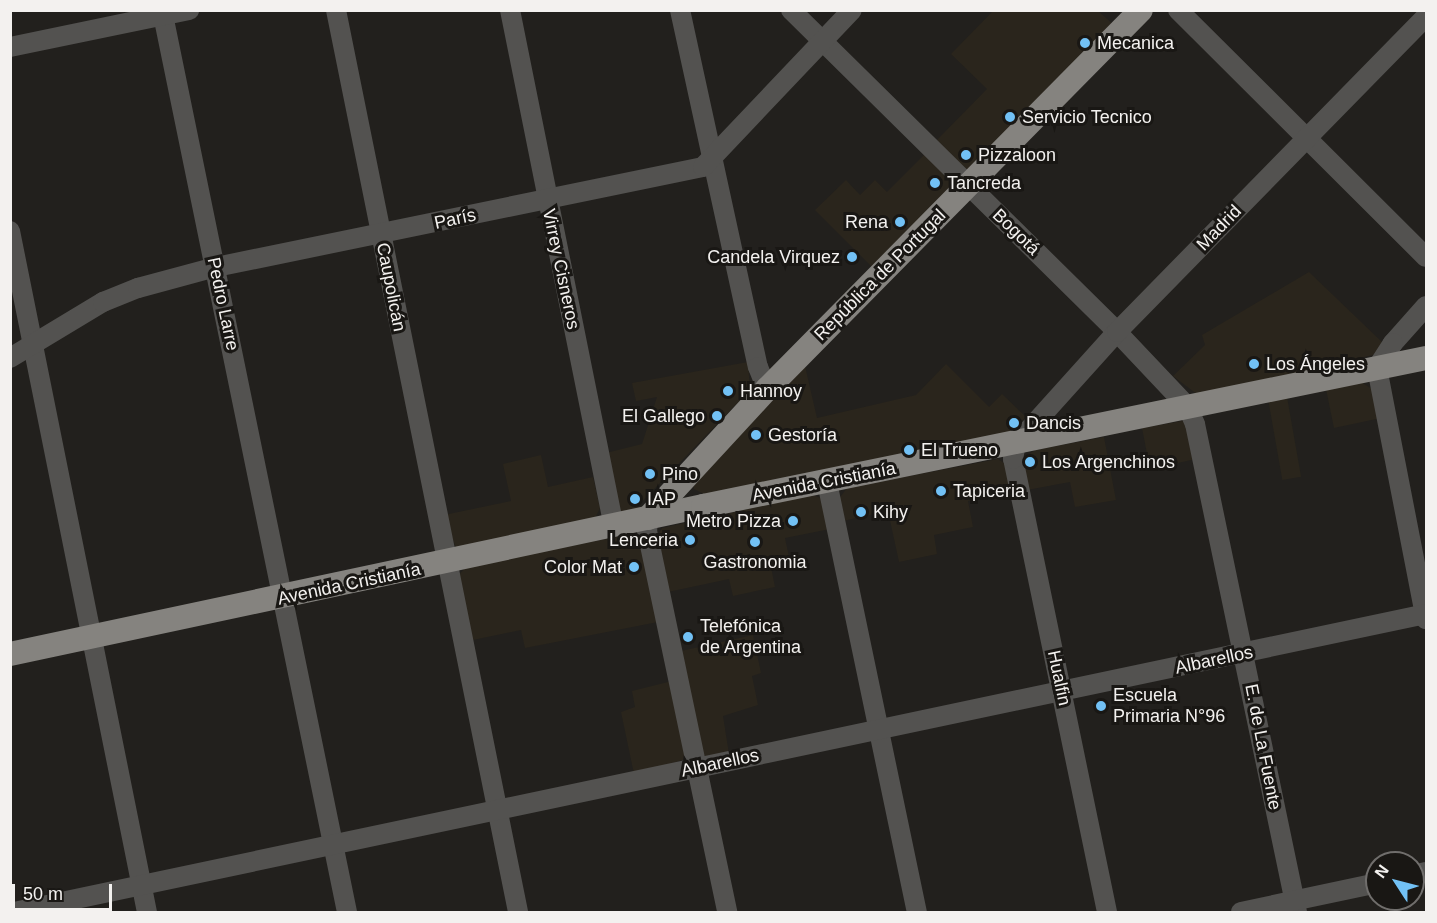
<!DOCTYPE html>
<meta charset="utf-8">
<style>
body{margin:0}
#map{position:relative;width:1437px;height:923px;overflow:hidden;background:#22201d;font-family:Arial,sans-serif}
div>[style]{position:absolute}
.built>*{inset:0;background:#2a251c;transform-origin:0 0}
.minor>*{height:20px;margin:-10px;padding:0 10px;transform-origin:10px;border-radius:10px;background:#535250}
.major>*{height:24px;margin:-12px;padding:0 12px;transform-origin:12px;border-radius:12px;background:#85837f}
.dots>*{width:16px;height:16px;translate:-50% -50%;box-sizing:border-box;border:3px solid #191714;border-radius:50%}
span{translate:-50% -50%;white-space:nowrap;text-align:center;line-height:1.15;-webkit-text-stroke:6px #191714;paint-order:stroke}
.poi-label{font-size:18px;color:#f3f1ef}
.left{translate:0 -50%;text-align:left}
.right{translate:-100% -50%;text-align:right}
.street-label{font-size:18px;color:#f3f1ef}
.frame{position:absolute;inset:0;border:12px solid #f3f1ef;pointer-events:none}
.north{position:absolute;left:1365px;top:851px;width:60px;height:60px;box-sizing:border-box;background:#191714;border:2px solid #706e6c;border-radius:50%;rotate:306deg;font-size:16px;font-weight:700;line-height:24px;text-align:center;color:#f3f1ef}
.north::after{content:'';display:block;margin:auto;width:21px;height:27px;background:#72c1f5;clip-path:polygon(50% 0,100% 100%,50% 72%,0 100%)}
.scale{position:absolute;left:12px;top:884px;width:100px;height:27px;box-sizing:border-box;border:3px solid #f3f1ef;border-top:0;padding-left:8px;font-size:18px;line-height:21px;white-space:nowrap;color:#f3f1ef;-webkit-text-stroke:4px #191714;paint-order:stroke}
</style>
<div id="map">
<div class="built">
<div style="clip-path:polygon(993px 11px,1098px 11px,1114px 25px,974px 168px,963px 170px,934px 143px,987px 89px,951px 54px)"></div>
<div style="clip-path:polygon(926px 153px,954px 183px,873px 268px,815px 210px,846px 180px,860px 195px,875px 180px,887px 192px)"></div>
<div style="clip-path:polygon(1309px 272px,1383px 343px,1373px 355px,1198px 395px,1173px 376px,1205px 345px,1202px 335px)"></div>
<div style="clip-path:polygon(748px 362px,750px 390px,632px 512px,619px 511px,602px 454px,642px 444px,657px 397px,636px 401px,632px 383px)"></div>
<div style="clip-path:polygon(946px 364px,989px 407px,1002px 394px,1026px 417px,1007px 434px,706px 495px,694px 489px,693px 485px,805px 366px,817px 418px,916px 395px)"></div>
<div style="clip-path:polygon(1361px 382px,1372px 389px,1381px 418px,1334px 428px,1326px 389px)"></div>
<div style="left:1287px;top:397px;width:81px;height:19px;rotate:80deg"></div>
<div style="clip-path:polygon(1182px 421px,1187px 424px,1196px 459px,1150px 469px,1142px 428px)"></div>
<div style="clip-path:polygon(1104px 437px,1116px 500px,1075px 507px,1070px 482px,1027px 490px,1023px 465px,1026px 456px,1035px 450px)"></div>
<div style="clip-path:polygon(541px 455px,548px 487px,593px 477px,600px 508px,595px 518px,456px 548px,444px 515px,511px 501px,503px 464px)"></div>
<div style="clip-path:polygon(998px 459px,1007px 465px,1012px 492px,968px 501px,973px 527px,934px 535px,937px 554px,899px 562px,888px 511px,843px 521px,838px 500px,847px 488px)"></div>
<div style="clip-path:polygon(812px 495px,821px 498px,830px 529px,785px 538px,789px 557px,770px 562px,775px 587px,733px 596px,729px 579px,668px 592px,656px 538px,662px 528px)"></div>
<div style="clip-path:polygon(631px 534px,639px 537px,658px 622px,525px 648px,521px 630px,468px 641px,458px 576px,466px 567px)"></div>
<div style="clip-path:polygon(753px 635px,761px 673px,752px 676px,758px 705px,723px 716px,729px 754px,704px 757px,681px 651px)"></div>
<div style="clip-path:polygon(672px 681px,685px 750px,683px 760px,634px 774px,621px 712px,635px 707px,632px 691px)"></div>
</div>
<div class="minor">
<div style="left:162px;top:10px;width:921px;rotate:78.41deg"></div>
<div style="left:336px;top:10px;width:920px;rotate:78.59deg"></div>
<div style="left:510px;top:10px;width:527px;rotate:78.63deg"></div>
<div style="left:680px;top:10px;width:365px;rotate:77.7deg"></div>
<div style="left:758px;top:367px;width:24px;rotate:68deg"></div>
<div style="left:791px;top:10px;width:458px;rotate:44.6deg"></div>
<div style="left:1117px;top:332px;width:102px;rotate:46.6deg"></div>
<div style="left:1187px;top:406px;width:20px;rotate:66deg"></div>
<div style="left:1195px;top:424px;width:499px;rotate:78.2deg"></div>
<div style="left:1178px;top:10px;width:350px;rotate:44.9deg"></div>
<div style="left:10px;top:47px;width:183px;rotate:-11.7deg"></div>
<div style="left:10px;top:231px;width:695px;rotate:78.63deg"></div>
<div style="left:1426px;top:306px;width:50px;rotate:131.7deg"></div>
<div style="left:1393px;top:343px;width:30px;rotate:123deg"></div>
<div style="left:1377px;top:368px;width:256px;rotate:79deg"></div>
<div style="left:10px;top:358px;width:109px;rotate:-31.1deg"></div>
<div style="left:103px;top:302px;width:38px;rotate:-22deg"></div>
<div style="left:138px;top:288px;width:81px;rotate:-15.1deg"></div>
<div style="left:216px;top:267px;width:497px;rotate:-11.6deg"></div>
<div style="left:703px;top:167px;width:216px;rotate:-46.5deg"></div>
<div style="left:827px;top:482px;width:439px;rotate:78.2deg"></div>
<div style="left:648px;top:518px;width:13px;rotate:94deg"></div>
<div style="left:647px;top:531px;width:389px;rotate:78.1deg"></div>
<div style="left:1413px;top:875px;width:13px;rotate:-13deg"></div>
<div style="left:14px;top:912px;width:1443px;rotate:-11.92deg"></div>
<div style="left:1107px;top:912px;width:463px;rotate:-101.7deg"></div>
<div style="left:1013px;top:459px;width:15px;rotate:-79deg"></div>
<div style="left:1016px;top:444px;width:151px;rotate:-48deg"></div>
<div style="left:1117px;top:332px;width:441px;rotate:-45.6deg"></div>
<div style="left:1241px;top:912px;width:139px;rotate:-12deg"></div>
</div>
<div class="major">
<div style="left:648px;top:518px;width:176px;rotate:-47.3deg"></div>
<div style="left:767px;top:389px;width:532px;rotate:-45.38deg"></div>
<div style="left:10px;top:654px;width:709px;rotate:-12.06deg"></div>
<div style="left:703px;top:506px;width:738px;rotate:-11.57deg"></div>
</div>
<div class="dots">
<div style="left:1085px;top:43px;background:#72c1f5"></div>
<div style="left:1010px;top:117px;background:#72c1f5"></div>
<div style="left:966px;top:155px;background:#72c1f5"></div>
<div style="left:935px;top:183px;background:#72c1f5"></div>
<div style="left:900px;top:222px;background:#72c1f5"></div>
<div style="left:852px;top:257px;background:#72c1f5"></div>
<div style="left:1254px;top:364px;background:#72c1f5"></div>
<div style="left:728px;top:391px;background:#72c1f5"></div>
<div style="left:717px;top:416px;background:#72c1f5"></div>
<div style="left:1014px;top:423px;background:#72c1f5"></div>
<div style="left:756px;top:435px;background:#72c1f5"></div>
<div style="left:909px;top:450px;background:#72c1f5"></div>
<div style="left:1030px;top:462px;background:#72c1f5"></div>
<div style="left:650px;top:474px;background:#72c1f5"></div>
<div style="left:941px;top:491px;background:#72c1f5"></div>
<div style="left:635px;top:499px;background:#72c1f5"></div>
<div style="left:861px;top:512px;background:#72c1f5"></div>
<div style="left:793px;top:521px;background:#72c1f5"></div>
<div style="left:690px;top:540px;background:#72c1f5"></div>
<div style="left:755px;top:542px;background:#72c1f5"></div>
<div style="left:634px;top:567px;background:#72c1f5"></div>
<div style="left:688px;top:637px;background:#72c1f5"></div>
<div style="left:1101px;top:706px;background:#72c1f5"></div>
</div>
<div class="poi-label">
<span class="left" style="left:1097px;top:43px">Mecanica</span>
<span class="left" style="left:1022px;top:117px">Servicio Tecnico</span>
<span class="left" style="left:978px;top:155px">Pizzaloon</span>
<span class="left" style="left:947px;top:183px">Tancreda</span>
<span class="right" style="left:888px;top:222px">Rena</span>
<span class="right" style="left:840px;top:257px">Candela Virquez</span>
<span class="left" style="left:1266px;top:364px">Los Ángeles</span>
<span class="left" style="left:740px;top:391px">Hannoy</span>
<span class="right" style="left:705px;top:416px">El Gallego</span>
<span class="left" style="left:1026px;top:423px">Dancis</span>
<span class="left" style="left:768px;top:435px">Gestoría</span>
<span class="left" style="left:921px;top:450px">El Trueno</span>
<span class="left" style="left:1042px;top:462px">Los Argenchinos</span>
<span class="left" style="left:662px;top:474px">Pino</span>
<span class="left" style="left:953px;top:491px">Tapiceria</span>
<span class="left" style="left:647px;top:499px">IAP</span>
<span class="left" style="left:873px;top:512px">Kihy</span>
<span class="right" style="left:781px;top:521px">Metro Pizza</span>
<span class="right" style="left:678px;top:540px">Lenceria</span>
<span style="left:755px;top:562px">Gastronomia</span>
<span class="right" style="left:622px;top:567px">Color Mat</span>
<span class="left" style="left:700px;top:637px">Telefónica<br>de Argentina</span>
<span class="left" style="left:1113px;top:706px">Escuela<br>Primaria N°96</span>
</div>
<div class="street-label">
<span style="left:455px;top:219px;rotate:-12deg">París</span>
<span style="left:1219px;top:228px;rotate:-46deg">Madrid</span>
<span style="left:1016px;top:232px;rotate:44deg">Bogotá</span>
<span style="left:561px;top:269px;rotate:78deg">Virrey Cisneros</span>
<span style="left:880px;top:275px;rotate:-45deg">República de Portugal</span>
<span style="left:391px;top:287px;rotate:79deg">Caupolicán</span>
<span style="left:223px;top:304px;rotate:78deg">Pedro Larre</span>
<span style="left:824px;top:482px;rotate:-11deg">Avenida Cristianía</span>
<span style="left:349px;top:584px;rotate:-12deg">Avenida Cristianía</span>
<span style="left:1214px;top:660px;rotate:-12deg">Albarellos</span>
<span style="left:1059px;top:678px;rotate:78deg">Hualfin</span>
<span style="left:1263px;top:747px;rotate:79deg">E. de La Fuente</span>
<span style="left:720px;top:763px;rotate:-12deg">Albarellos</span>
</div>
<div class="frame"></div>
<div class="north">N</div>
<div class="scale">50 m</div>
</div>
